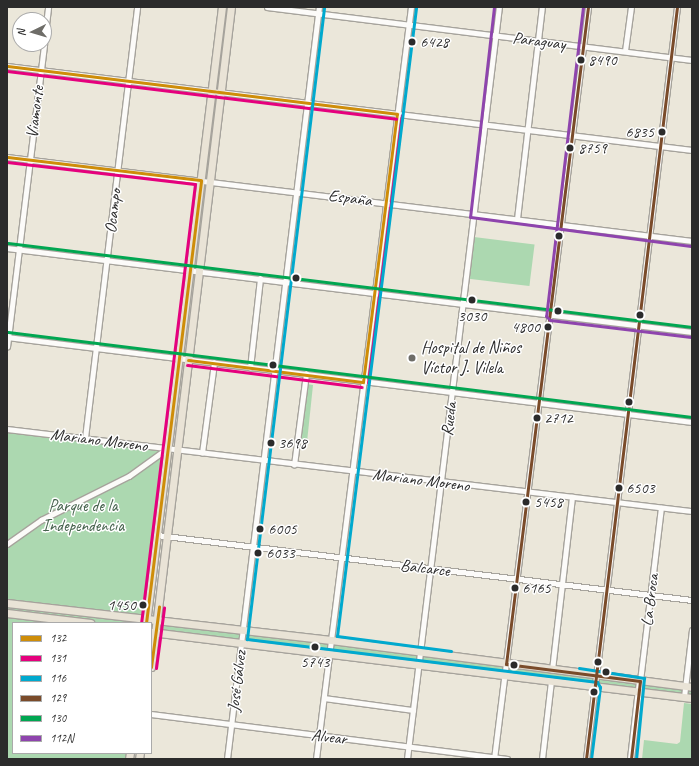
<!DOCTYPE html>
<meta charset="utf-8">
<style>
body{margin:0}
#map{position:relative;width:699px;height:766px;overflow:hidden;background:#ebe7da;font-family:Caveat,sans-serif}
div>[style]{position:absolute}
.green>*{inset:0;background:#acd8b0;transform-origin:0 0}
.roads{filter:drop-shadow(1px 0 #a6a39c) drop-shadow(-1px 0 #a6a39c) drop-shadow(0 1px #a6a39c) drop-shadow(0 -1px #a6a39c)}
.minor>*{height:4.5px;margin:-2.25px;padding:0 2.25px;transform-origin:2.25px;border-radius:2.25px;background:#fcfbf9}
.tertiary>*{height:5.5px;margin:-2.75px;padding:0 2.75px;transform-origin:2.75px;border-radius:2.75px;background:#fcfbf9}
.primary>*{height:7px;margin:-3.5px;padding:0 3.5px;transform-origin:3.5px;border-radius:3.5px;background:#e9e3d6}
.bus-1>*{height:3px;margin:-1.5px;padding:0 1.5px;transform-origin:1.5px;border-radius:1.5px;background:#ce8d09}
.bus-2>*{height:3px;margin:-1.5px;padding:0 1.5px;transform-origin:1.5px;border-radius:1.5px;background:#e5007d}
.bus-3>*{height:3px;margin:-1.5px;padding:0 1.5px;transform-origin:1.5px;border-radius:1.5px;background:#00a9ce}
.bus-4>*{height:3px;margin:-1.5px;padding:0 1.5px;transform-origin:1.5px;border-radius:1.5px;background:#7a4b2a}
.bus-5>*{height:3px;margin:-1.5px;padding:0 1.5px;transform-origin:1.5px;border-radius:1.5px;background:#00a651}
.bus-6>*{height:3px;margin:-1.5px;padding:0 1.5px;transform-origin:1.5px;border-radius:1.5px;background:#8e44ad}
.dots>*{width:11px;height:11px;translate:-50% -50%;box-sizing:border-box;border:2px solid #fff;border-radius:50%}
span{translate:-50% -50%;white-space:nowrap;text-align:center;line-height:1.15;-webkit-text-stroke:3px #fff;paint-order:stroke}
.bus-label{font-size:16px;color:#2b2b2b}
.left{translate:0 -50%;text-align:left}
.right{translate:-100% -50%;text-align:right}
.street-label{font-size:17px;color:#2b2b2b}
.poi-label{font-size:17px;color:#2b2b2b}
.park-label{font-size:17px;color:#46634d}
.frame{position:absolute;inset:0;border:8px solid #2b2b2b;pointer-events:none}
.legend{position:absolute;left:12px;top:622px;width:140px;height:132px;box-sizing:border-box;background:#fff;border:1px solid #aaa;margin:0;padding:5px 7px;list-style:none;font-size:12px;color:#2b2b2b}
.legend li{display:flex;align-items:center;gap:8px;height:20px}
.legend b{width:20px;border:1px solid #aaa}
.north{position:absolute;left:12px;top:12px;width:40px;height:40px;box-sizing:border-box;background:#fff;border:1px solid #aaa;border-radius:50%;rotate:265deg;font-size:11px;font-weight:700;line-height:16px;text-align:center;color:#2b2b2b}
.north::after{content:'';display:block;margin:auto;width:14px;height:18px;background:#6e6d68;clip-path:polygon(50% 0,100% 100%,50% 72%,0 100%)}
</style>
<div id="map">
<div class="green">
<div style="left:474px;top:237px;width:61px;height:42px;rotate:7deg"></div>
<div style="clip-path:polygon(307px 384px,313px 385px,307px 442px,300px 441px)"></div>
<div style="clip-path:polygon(7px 429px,168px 448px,146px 623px,13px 623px,13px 753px,130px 753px,129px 759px,7px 759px)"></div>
<div style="left:157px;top:622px;width:539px;height:10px;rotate:7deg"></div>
<div style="clip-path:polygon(684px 703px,692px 704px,692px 759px,642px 759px,644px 740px,677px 744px,680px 742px)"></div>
</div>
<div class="roads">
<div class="minor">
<div style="left:267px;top:7px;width:428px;rotate:7.1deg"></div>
<div style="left:44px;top:41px;width:34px;rotate:-83deg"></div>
<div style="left:625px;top:51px;width:44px;rotate:-82.2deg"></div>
<div style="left:7px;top:66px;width:690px;rotate:6.99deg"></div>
<div style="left:7px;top:157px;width:690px;rotate:6.99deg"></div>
<div style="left:517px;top:219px;width:213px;rotate:-83.3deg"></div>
<div style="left:7px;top:248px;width:690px;rotate:6.99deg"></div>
<div style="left:7px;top:337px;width:690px;rotate:7.07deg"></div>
<div style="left:7px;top:347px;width:305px;rotate:-83deg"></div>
<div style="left:250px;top:368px;width:90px;rotate:-83.6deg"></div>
<div style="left:7px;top:429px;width:690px;rotate:6.83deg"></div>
<div style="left:85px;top:438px;width:434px;rotate:-83.1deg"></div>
<div style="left:202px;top:453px;width:91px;rotate:-82.4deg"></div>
<div style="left:294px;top:465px;width:92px;rotate:-82.5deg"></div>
<div style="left:157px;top:535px;width:539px;rotate:6.93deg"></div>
<div style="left:7px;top:544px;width:42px;rotate:-35.2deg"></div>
<div style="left:41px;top:520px;width:98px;rotate:-26.6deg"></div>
<div style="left:129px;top:476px;width:48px;rotate:-35.7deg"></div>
<div style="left:552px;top:670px;width:174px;rotate:-83.4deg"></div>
<div style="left:640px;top:681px;width:174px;rotate:-83.1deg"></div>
<div style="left:684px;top:697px;width:67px;rotate:-83.2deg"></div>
<div style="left:324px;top:698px;width:90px;rotate:7.7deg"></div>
<div style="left:151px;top:714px;width:359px;rotate:7.2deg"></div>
<div style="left:227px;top:759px;width:758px;rotate:-83.03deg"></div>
<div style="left:316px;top:759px;width:758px;rotate:-82.8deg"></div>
<div style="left:407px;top:759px;width:758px;rotate:-83.03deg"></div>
<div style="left:494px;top:759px;width:758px;rotate:-82.87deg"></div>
<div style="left:542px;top:759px;width:79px;rotate:-83.4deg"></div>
<div style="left:586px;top:759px;width:757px;rotate:-83.1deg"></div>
</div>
<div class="tertiary">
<div style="left:631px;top:759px;width:79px;rotate:-83.4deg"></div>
</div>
<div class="primary">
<div style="left:7px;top:603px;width:326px;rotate:6.5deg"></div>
<div style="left:331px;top:640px;width:364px;rotate:7.4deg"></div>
<div style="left:7px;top:613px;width:84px;rotate:6.9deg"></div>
<div style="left:146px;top:623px;width:621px;rotate:-82.97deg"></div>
<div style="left:151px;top:632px;width:545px;rotate:6.96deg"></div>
<div style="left:151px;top:667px;width:665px;rotate:-83.09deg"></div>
<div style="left:129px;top:759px;width:6px;rotate:-81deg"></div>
<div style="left:139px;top:759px;width:6px;rotate:-81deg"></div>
</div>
</div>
<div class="bus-1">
<div style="left:7px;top:66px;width:393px;rotate:7deg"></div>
<div style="left:7px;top:157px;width:195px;rotate:6.8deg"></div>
<div style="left:188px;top:360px;width:176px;rotate:7.2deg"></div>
<div style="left:363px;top:382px;width:270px;rotate:-82.8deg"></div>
<div style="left:146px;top:623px;width:446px;rotate:-82.9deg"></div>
<div style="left:151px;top:667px;width:61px;rotate:-82.4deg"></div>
</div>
<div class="bus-2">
<div style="left:7px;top:71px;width:392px;rotate:7deg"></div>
<div style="left:7px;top:162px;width:189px;rotate:6.7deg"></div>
<div style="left:195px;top:184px;width:441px;rotate:97deg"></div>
<div style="left:187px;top:365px;width:176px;rotate:7.2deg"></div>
<div style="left:368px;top:383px;width:270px;rotate:-82.8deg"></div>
<div style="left:156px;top:668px;width:61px;rotate:-82.4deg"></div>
</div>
<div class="bus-3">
<div style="left:324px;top:8px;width:636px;rotate:96.96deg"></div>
<div style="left:247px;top:639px;width:353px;rotate:7deg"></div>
<div style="left:597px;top:682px;width:6px;rotate:59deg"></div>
<div style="left:600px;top:687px;width:73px;rotate:97.1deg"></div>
<div style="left:416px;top:8px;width:633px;rotate:97.17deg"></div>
<div style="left:337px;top:636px;width:115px;rotate:7.5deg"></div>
<div style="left:579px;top:668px;width:66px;rotate:8.7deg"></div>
<div style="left:644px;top:678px;width:81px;rotate:95.6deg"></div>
</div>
<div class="bus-4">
<div style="left:588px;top:7px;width:662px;rotate:97.11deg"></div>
<div style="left:506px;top:664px;width:135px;rotate:7.2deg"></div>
<div style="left:640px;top:681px;width:79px;rotate:96.6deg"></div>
<div style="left:586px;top:759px;width:757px;rotate:-83.1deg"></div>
</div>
<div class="bus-5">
<div style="left:8px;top:243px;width:689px;rotate:7deg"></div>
<div style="left:8px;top:332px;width:689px;rotate:7.08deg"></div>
</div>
<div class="bus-6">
<div style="left:494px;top:7px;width:211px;rotate:96.5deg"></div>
<div style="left:470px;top:217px;width:223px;rotate:7.5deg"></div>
<div style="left:583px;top:7px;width:311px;rotate:96.8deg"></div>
<div style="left:546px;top:316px;width:6px;rotate:45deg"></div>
<div style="left:550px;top:320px;width:142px;rotate:6.9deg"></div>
</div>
<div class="dots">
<div style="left:412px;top:42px;background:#2b2b2b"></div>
<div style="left:581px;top:60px;background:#2b2b2b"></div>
<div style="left:662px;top:132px;background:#2b2b2b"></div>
<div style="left:570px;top:148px;background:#2b2b2b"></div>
<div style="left:559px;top:236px;background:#2b2b2b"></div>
<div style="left:296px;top:278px;background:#2b2b2b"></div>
<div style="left:472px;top:300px;background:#2b2b2b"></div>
<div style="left:558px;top:311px;background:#2b2b2b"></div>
<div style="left:640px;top:315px;background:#2b2b2b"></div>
<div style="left:548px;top:327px;background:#2b2b2b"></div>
<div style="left:412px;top:358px;background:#6e6d68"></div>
<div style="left:273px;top:365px;background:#2b2b2b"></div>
<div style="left:629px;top:402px;background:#2b2b2b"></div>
<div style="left:537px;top:418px;background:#2b2b2b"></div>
<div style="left:271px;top:443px;background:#2b2b2b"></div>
<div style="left:619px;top:488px;background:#2b2b2b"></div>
<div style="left:526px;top:502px;background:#2b2b2b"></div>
<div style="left:260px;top:529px;background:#2b2b2b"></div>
<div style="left:258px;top:553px;background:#2b2b2b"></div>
<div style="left:515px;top:588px;background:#2b2b2b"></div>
<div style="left:143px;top:605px;background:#2b2b2b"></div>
<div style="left:315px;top:647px;background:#2b2b2b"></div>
<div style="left:598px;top:662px;background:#2b2b2b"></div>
<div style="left:514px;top:665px;background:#2b2b2b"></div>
<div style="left:606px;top:672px;background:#2b2b2b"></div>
<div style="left:594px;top:692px;background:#2b2b2b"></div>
</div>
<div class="bus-label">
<span class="left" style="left:420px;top:42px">6428</span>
<span class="left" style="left:588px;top:60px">8490</span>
<span class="right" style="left:654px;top:132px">6835</span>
<span class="left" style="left:578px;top:148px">8759</span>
<span style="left:472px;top:316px">3030</span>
<span class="right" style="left:540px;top:327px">4800</span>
<span class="left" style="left:544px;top:418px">2712</span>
<span class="left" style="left:278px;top:443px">3698</span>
<span class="left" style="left:626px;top:488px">6503</span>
<span class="left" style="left:534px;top:502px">5458</span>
<span class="left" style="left:268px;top:529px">6005</span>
<span class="left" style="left:266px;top:553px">6033</span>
<span class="left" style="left:522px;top:588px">6165</span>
<span class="right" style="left:136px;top:605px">1450</span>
<span style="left:315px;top:662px">5743</span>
</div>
<div class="street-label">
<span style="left:539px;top:41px;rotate:7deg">Paraguay</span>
<span style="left:35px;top:112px;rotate:-83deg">Viamonte</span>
<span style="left:350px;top:198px;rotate:7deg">España</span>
<span style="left:113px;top:211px;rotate:-83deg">Ocampo</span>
<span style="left:449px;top:419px;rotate:-83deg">Rueda</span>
<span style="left:99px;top:440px;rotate:7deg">Mariano Moreno</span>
<span style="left:421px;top:480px;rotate:7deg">Mariano Moreno</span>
<span style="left:425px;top:568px;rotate:7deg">Balcarce</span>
<span style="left:650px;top:600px;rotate:-83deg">La Broca</span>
<span style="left:237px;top:681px;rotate:-83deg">José Gálvez</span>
<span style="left:329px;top:737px;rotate:7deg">Alvear</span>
</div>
<div class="poi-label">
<span class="left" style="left:421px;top:358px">Hospital de Niños<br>Víctor J. Vilela</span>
</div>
<div class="park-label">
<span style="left:83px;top:516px">Parque de la<br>Independencia</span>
</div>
<div class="frame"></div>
<ul class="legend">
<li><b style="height:5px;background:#ce8d09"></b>132</li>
<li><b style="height:5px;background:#e5007d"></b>131</li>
<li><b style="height:5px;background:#00a9ce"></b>116</li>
<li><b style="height:5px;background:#7a4b2a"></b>129</li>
<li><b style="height:5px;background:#00a651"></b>130</li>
<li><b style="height:5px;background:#8e44ad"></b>112N</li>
</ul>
<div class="north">N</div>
</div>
